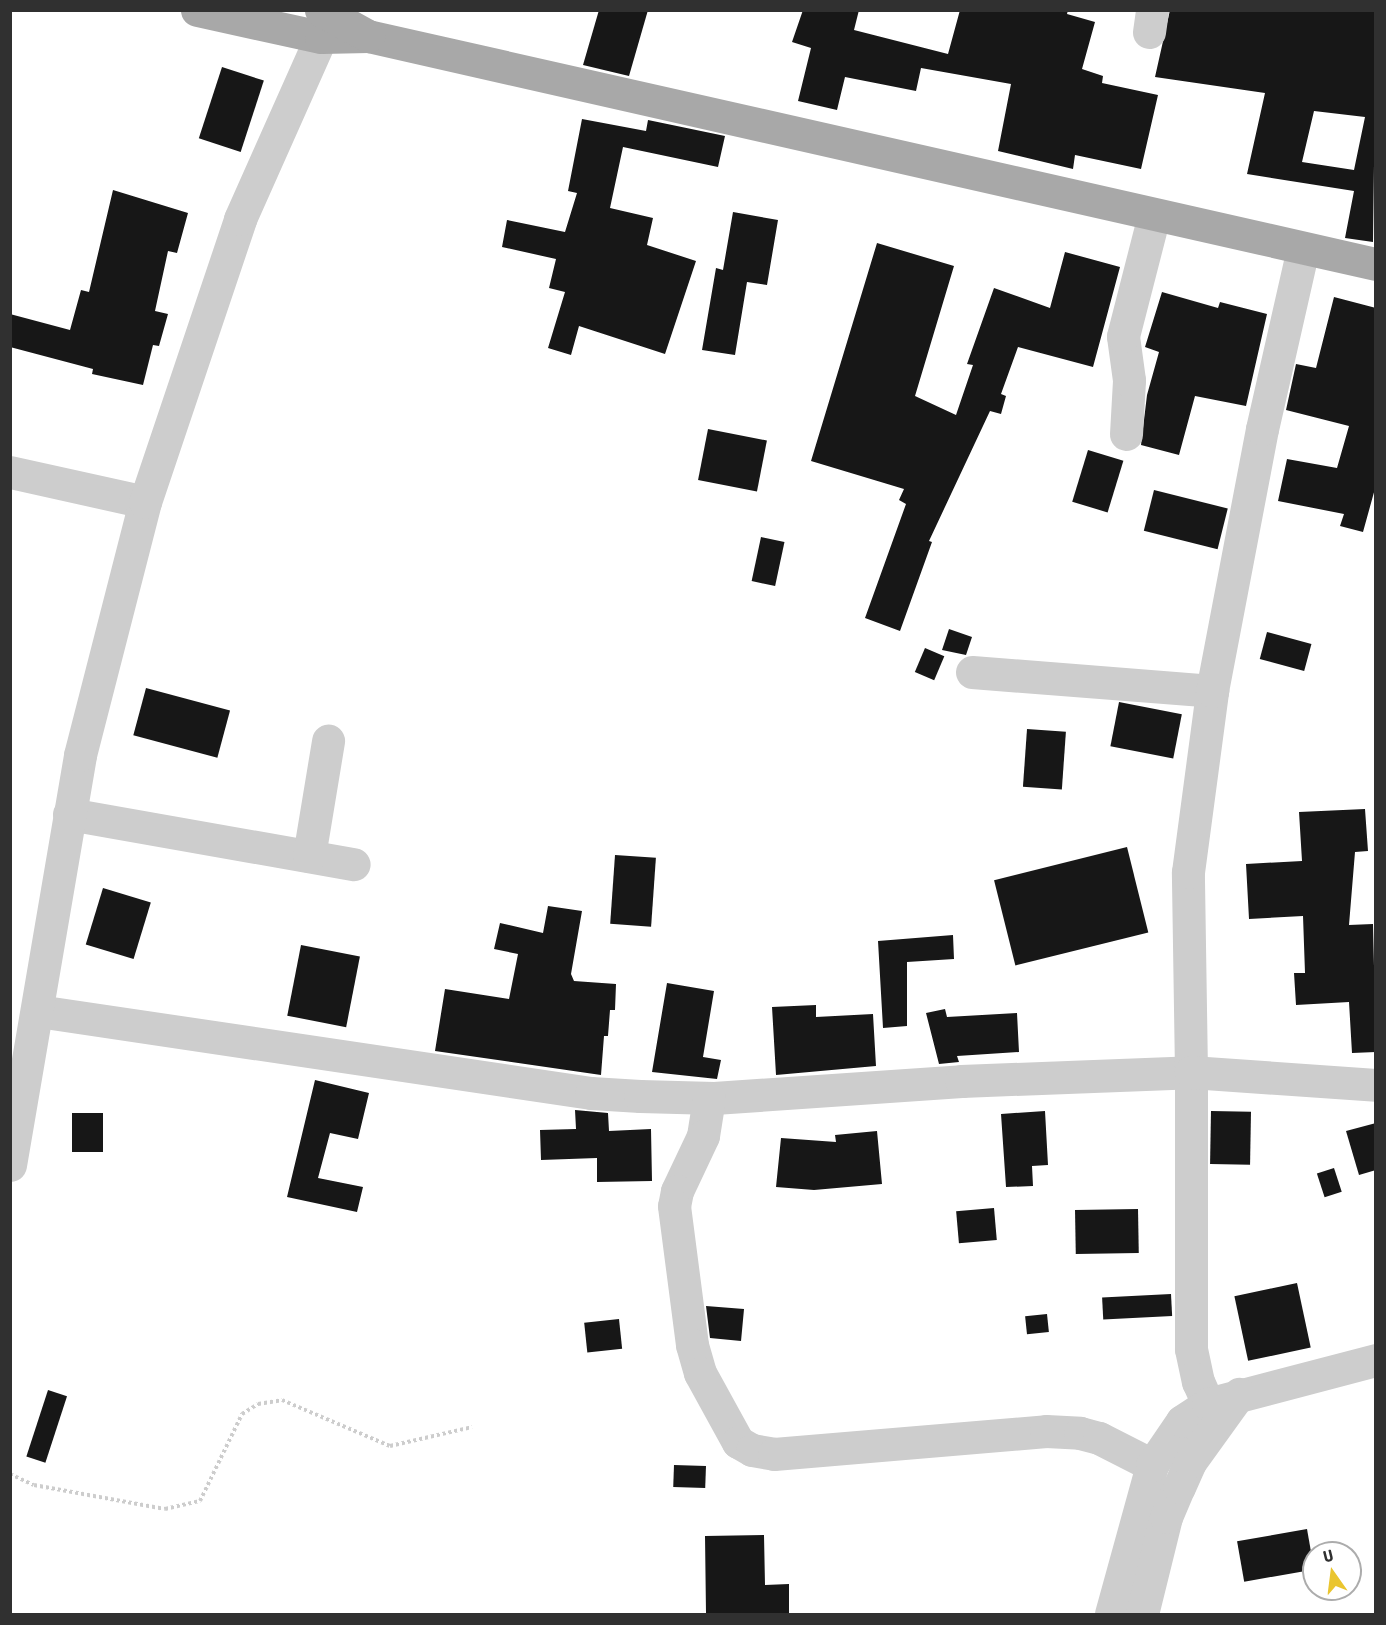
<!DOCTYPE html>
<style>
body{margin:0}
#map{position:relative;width:1386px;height:1625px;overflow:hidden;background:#fff;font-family:"Asap Condensed",sans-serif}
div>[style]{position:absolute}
.building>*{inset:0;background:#171717;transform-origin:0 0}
.path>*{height:4px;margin-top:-2px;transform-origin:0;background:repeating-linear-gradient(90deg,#cdcdcd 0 3px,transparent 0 6px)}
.minor>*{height:33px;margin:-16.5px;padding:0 16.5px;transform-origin:16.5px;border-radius:16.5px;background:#cdcdcd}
.major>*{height:33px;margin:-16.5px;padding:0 16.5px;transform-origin:16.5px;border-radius:16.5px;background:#a8a8a8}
span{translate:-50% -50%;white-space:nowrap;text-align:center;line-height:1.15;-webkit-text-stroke:6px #fff;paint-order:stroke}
.frame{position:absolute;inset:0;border:12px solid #303030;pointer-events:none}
.north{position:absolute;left:1302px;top:1541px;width:60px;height:60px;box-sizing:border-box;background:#fff;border:2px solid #acacac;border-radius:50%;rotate:346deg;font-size:16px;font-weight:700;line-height:24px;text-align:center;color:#303030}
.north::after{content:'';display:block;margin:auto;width:21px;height:27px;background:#eac52f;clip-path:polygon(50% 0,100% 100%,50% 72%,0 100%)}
</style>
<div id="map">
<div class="building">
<div style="clip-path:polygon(599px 10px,648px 10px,629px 76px,583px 65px)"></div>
<div style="clip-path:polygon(803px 10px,859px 10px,854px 30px,948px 54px,960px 10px,1068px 10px,1067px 14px,1095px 22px,1082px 69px,1103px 76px,1102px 83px,1158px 95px,1141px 169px,1075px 155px,1073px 169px,998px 151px,1011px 84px,921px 68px,916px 91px,845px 77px,837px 110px,798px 101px,811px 48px,792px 42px)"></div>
<div style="clip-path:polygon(evenodd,1170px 10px,1376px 10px,1373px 242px,1345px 238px,1354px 191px,1247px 174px,1265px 93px,1155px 77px,1170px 10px,1314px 111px,1365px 117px,1354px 170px,1302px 162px,1314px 111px)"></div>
<div style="left:222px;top:67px;width:44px;height:75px;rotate:18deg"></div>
<div style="clip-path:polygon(582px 119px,646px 131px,648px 120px,725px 136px,718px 167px,623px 147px,610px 208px,653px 218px,647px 245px,696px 261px,665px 354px,579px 326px,571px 355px,548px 348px,565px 292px,549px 288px,556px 259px,502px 247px,507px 220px,565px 232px,577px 193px,568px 191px)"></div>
<div style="clip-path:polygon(113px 190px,188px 213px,177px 253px,168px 251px,155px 311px,168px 314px,159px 346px,153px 345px,143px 385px,92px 374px,93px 369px,10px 347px,10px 314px,70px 330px,81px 290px,89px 292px)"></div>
<div style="clip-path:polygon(733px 212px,778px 220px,767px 285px,747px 282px,735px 355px,702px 350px,716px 268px,723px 270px)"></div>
<div style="clip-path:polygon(877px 243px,954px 266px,915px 396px,956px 415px,973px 365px,967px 364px,994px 288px,1050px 308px,1065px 252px,1120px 267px,1093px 367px,1018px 347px,1001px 394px,1006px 396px,1001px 414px,990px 411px,929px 541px,932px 542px,900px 631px,865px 618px,906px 504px,899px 500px,904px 489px,811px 461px)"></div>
<div style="clip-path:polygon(1162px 292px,1218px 308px,1220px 302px,1267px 314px,1246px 406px,1195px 396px,1179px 455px,1141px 445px,1147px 395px,1159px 352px,1145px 347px)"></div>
<div style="clip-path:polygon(1334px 297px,1376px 308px,1376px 485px,1363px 532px,1340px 526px,1344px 514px,1278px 501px,1287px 459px,1337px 468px,1349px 426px,1286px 410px,1296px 364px,1316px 368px)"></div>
<div style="left:708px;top:429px;width:60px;height:52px;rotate:11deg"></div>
<div style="left:1088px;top:450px;width:37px;height:54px;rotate:17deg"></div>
<div style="left:1154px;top:490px;width:76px;height:42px;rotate:14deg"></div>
<div style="left:761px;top:537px;width:24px;height:45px;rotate:12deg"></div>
<div style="clip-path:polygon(949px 629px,972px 637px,966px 655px,942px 650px)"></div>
<div style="left:1267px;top:632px;width:46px;height:28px;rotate:15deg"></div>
<div style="left:925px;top:648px;width:21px;height:26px;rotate:23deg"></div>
<div style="left:146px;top:688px;width:87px;height:49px;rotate:15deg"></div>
<div style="left:1119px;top:702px;width:64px;height:45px;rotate:11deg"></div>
<div style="left:1027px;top:729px;width:39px;height:58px;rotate:4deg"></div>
<div style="clip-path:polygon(1365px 809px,1368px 851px,1355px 852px,1349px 925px,1373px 924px,1376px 1052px,1352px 1053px,1349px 1002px,1296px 1005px,1294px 973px,1305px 973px,1303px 916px,1249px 919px,1246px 864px,1302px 861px,1299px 812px)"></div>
<div style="left:1127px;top:847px;width:88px;height:137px;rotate:76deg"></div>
<div style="left:615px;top:855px;width:41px;height:69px;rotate:4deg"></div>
<div style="left:103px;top:888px;width:50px;height:59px;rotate:17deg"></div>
<div style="clip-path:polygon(548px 906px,582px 911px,571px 974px,574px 981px,616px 984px,615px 1010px,610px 1010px,608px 1036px,604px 1036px,601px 1075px,435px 1051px,445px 989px,509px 999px,518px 954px,494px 949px,500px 923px,543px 933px)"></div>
<div style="clip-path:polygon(953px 935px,954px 959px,907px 962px,907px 1026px,883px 1028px,878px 941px)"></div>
<div style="left:301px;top:945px;width:60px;height:72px;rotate:11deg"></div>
<div style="clip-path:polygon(667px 983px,714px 991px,703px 1057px,721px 1060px,717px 1079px,652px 1072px)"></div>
<div style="clip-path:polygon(816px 1005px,816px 1017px,873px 1014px,876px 1066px,776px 1075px,772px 1007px)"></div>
<div style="clip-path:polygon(945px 1009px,947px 1017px,1017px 1013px,1019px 1052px,957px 1056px,959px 1062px,939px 1064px,926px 1013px)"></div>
<div style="clip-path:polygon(315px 1080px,369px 1093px,358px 1139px,330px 1133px,318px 1178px,363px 1187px,357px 1212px,287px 1197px)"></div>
<div style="clip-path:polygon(575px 1110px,608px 1113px,609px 1131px,651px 1129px,652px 1181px,597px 1182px,597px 1158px,541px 1160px,540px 1130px,576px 1129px)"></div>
<div style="clip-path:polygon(1045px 1111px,1048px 1165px,1032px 1166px,1033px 1186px,1006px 1187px,1001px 1114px)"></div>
<div style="left:1211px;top:1111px;width:40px;height:53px;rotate:1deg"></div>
<div style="left:72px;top:1113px;width:31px;height:39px"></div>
<div style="clip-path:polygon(1376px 1123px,1376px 1170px,1359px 1175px,1346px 1131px)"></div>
<div style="clip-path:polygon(877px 1131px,882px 1184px,814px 1190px,776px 1187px,781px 1138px,836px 1142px,835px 1135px)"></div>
<div style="left:1334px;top:1168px;width:25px;height:18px;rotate:72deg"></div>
<div style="left:994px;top:1208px;width:32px;height:38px;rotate:85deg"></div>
<div style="left:1138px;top:1209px;width:44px;height:63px;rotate:89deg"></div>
<div style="left:1297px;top:1283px;width:66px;height:64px;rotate:78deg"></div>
<div style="left:1171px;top:1294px;width:22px;height:69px;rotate:87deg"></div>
<div style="clip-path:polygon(706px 1306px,744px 1309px,741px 1341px,710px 1338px)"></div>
<div style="left:1047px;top:1314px;width:18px;height:22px;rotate:84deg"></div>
<div style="left:619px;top:1319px;width:30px;height:35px;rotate:84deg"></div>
<div style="left:48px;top:1390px;width:20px;height:70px;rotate:18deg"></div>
<div style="left:674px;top:1465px;width:32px;height:22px;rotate:2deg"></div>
<div style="left:1307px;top:1529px;width:41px;height:71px;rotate:80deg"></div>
<div style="clip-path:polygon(764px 1535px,765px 1585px,789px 1584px,789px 1614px,706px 1614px,705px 1536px)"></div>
</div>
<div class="path">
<div style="left:10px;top:1474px;width:26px;rotate:25deg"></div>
<div style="left:34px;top:1485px;width:133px;rotate:10.4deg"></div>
<div style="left:165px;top:1509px;width:36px;rotate:-13deg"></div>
<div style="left:200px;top:1501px;width:97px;rotate:-64.2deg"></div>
<div style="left:242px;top:1414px;width:19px;rotate:-32deg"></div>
<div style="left:258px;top:1404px;width:24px;rotate:-9deg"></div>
<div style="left:282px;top:1400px;width:117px;rotate:23.1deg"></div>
<div style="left:390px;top:1446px;width:84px;rotate:-13deg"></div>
</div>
<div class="minor">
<div style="left:1149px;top:32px;width:22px;rotate:-82deg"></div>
<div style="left:1126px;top:434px;width:54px;rotate:-86.8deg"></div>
<div style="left:1129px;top:380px;width:44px;rotate:-97.8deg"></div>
<div style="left:1123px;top:336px;width:125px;rotate:-75.6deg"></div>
<div style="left:10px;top:472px;width:138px;rotate:12.5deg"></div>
<div style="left:972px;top:672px;width:241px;rotate:4.5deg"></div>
<div style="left:69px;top:814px;width:289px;rotate:10deg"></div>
<div style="left:309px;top:856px;width:117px;rotate:-80.6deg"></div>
<div style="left:38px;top:1011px;width:559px;rotate:8.43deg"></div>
<div style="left:591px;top:1093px;width:49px;rotate:3.5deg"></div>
<div style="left:640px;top:1096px;width:74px;rotate:1.5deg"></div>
<div style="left:714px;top:1098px;width:248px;rotate:-3.9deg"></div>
<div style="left:961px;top:1081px;width:230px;rotate:-2.2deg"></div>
<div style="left:1191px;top:1072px;width:200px;rotate:-90.9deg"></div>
<div style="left:1188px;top:872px;width:183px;rotate:-82.4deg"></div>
<div style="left:1212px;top:691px;width:267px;rotate:-79.2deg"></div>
<div style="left:1262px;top:429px;width:185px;rotate:-77.2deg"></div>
<div style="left:709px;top:1098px;width:38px;rotate:99deg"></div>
<div style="left:703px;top:1136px;width:61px;rotate:115.3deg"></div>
<div style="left:677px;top:1191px;width:15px;rotate:101deg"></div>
<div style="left:674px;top:1206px;width:140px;rotate:82.6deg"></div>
<div style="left:692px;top:1345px;width:29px;rotate:74deg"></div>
<div style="left:700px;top:1373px;width:79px;rotate:61.2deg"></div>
<div style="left:738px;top:1442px;width:16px;rotate:30deg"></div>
<div style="left:752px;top:1450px;width:22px;rotate:10deg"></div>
<div style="left:774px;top:1454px;width:273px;rotate:-4.8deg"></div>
<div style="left:1046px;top:1431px;width:34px;rotate:3deg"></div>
<div style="left:1080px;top:1433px;width:20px;rotate:15deg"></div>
<div style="left:1099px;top:1438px;width:59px;rotate:27deg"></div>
<div style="left:10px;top:1165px;width:416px;rotate:-80.3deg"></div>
<div style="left:80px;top:755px;width:261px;rotate:-75.6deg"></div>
<div style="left:145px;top:502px;width:299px;rotate:-71.4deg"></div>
<div style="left:240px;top:219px;width:229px;rotate:-66deg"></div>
<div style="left:1208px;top:1404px;width:24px;rotate:-114deg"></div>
<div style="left:1198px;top:1382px;width:34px;rotate:-102deg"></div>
<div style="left:1191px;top:1349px;width:277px;rotate:-90deg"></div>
<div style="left:1191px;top:1072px;width:185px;rotate:4deg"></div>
<div style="left:1111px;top:1614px;width:155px;rotate:-74.6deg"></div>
<div style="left:1152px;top:1465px;width:53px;rotate:-55.7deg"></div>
<div style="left:1182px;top:1421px;width:31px;rotate:-33deg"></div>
<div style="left:1208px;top:1404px;width:174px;rotate:-14.7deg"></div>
<div style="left:1142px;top:1614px;width:100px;rotate:-76.1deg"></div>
<div style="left:1166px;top:1517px;width:33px;rotate:-67deg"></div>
<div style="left:1179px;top:1487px;width:27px;rotate:-66deg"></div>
<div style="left:1190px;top:1462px;width:84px;rotate:-54.2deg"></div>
</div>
<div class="major">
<div style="left:197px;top:10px;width:127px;rotate:12.3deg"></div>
<div style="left:321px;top:37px;width:47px;rotate:-1.2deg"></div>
<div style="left:368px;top:36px;width:1033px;rotate:12.75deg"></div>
<div style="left:321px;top:10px;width:54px;rotate:29deg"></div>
</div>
<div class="frame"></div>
<div class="north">U</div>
</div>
